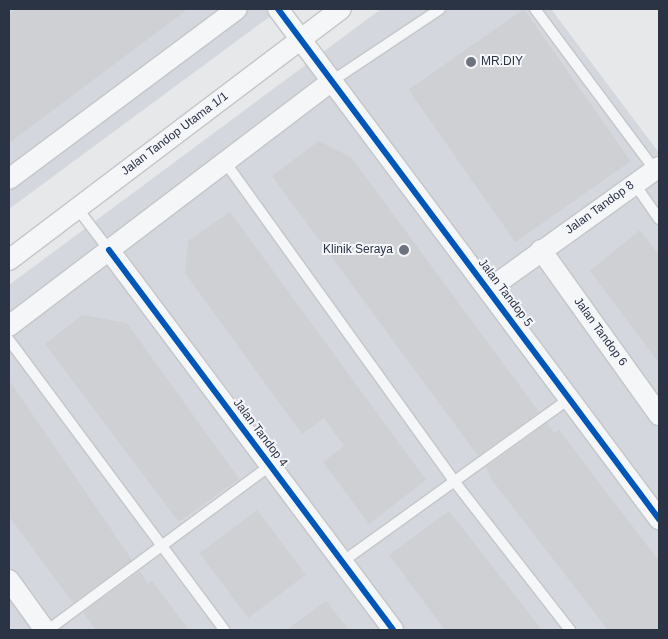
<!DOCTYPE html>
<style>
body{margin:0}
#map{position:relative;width:668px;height:639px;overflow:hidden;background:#e6e8ea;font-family:Arial,sans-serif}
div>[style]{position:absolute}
.built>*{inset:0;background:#d4d7dd}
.building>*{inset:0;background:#ced0d3;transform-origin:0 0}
.roads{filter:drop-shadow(1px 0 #c4c6c8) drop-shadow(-1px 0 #c4c6c8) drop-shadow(0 1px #c4c6c8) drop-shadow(0 -1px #c4c6c8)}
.service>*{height:10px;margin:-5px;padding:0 5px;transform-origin:5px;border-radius:5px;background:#f5f6f7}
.minor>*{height:20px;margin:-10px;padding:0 10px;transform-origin:10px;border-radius:10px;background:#f5f6f7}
.cycleway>*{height:6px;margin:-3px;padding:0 3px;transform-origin:3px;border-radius:3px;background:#0057b8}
.dots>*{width:14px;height:14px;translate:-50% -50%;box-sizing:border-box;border:2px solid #f4f6f9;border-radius:50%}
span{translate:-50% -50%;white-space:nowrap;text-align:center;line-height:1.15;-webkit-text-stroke:4px #f4f6f9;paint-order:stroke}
.poi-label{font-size:12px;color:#2b3445}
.left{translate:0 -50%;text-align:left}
.right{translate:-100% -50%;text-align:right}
.street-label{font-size:12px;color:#2b3445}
.frame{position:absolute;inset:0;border:10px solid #2b3445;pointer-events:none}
</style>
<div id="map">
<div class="built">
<div style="clip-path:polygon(9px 9px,280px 9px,9px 209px)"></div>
<div style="clip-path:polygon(381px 9px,551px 9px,659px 153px,659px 630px,9px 630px,9px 285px)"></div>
</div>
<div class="building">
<div style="clip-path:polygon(16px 9px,188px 9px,9px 143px,9px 14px)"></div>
<div style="left:524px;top:9px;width:186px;height:141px;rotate:55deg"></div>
<div style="clip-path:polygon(319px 141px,351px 157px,539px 412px,478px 456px,272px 176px)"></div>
<div style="clip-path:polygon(230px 212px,426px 480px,369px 524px,323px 462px,344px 446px,324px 418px,302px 434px,185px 273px,188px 241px)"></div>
<div style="clip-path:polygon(640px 230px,659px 255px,659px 363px,590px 271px)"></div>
<div style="clip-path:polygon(82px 315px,127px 323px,239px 479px,179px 522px,45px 344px)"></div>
<div style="clip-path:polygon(9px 380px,132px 560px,73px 603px,9px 516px)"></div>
<div style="clip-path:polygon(547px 423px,554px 433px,559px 430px,659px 561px,659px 630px,608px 630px,491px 479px,486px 467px)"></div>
<div style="left:257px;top:510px;width:81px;height:72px;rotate:53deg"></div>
<div style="clip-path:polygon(449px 511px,542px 630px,445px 630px,389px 555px)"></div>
<div style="clip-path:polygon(140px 571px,148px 584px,152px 581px,189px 630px,96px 630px,83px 612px)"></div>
<div style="clip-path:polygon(326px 601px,349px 630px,286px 630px)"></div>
</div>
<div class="roads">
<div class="service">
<div style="left:535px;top:9px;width:201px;rotate:53.3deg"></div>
<div style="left:332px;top:81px;width:130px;rotate:-33.7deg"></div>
<div style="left:225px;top:162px;width:393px;rotate:54.3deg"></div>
<div style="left:454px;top:481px;width:189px;rotate:52.1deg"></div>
<div style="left:634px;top:183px;width:44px;rotate:55.2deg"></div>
<div style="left:77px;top:208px;width:53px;rotate:52.7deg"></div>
<div style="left:9px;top:340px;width:361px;rotate:53.4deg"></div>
<div style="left:342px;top:562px;width:281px;rotate:-35.7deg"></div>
<div style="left:48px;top:630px;width:276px;rotate:-36.5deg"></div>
</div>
<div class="minor">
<div style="left:278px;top:9px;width:637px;rotate:53.24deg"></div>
<div style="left:9px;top:179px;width:284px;rotate:-36.7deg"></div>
<div style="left:109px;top:250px;width:474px;rotate:53.2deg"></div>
<div style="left:541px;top:250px;width:203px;rotate:54.4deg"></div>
<div style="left:9px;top:260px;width:416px;rotate:-37.1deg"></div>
<div style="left:489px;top:289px;width:209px;rotate:-35.7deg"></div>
<div style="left:9px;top:326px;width:405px;rotate:-37.2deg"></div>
<div style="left:9px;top:580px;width:62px;rotate:54.2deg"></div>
</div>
</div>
<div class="cycleway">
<div style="left:278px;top:9px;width:637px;rotate:53.24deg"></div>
<div style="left:109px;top:250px;width:474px;rotate:53.2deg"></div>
</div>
<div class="dots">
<div style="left:471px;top:62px;background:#6c737f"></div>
<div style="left:404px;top:250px;background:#6c737f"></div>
</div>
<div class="poi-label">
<span class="left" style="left:481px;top:62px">MR.DIY</span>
<span class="right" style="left:393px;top:250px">Klinik Seraya</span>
</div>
<div class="street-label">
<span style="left:175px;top:134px;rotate:-37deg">Jalan Tandop Utama 1/1</span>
<span style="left:600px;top:208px;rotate:-36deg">Jalan Tandop 8</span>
<span style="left:505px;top:293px;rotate:53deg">Jalan Tandop 5</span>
<span style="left:600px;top:332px;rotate:54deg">Jalan Tandop 6</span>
<span style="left:260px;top:433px;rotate:53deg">Jalan Tandop 4</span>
</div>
<div class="frame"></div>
</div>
